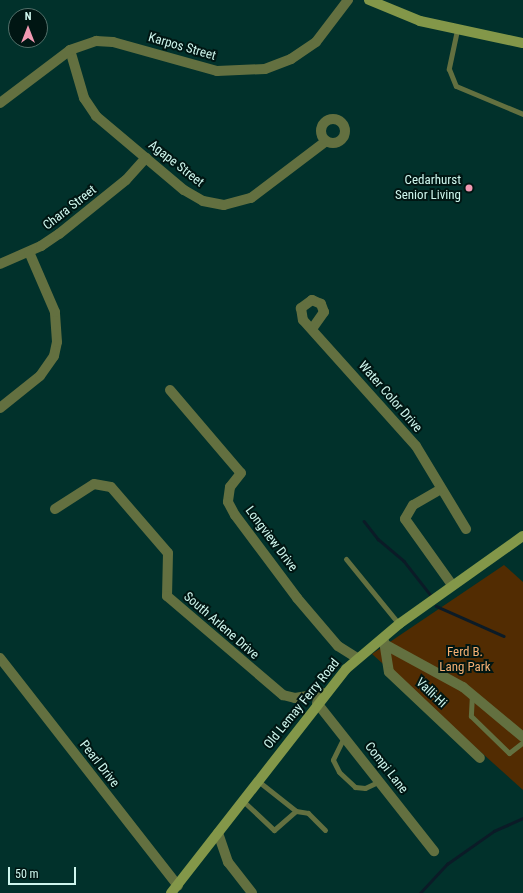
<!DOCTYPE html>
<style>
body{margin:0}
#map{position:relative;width:523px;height:893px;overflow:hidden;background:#01312b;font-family:"Roboto Condensed",sans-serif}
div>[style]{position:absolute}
.green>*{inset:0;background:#522c02}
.stream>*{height:2.5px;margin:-1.25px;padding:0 1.25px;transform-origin:1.25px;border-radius:1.25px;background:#0b1b27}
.lane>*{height:5px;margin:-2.5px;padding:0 2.5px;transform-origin:2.5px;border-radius:2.5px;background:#637040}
.street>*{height:10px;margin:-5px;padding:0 5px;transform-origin:5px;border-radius:5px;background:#637040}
.street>.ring{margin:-5px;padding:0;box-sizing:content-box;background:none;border:10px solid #637040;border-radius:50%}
.secondary>*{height:10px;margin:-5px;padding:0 5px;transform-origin:5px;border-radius:5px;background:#839749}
.dots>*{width:11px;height:11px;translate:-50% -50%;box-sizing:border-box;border:2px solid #001613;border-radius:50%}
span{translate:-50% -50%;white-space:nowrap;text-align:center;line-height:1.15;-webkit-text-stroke:4px #001613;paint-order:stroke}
.street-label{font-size:13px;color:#cef6ed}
.poi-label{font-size:13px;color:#cef6ed}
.right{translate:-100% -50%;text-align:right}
.park-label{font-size:13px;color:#f4af72}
.north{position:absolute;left:8px;top:8px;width:40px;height:40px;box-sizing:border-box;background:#001613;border:1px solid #52706a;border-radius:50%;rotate:0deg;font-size:11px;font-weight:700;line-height:16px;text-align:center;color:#cef6ed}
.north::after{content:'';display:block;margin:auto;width:14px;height:18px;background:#f19ab3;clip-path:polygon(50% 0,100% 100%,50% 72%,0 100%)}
.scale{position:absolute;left:8px;top:867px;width:68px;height:18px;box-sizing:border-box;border:2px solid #cef6ed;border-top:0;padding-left:5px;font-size:12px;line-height:14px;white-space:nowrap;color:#cef6ed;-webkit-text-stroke:3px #001613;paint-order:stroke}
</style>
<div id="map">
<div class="green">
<div style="clip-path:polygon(504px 565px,523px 582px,523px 790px,372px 654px)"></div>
</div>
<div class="stream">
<div style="left:364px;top:521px;width:23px;rotate:52deg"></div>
<div style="left:378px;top:539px;width:34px;rotate:40deg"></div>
<div style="left:404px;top:561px;width:42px;rotate:51.8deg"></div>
<div style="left:436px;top:606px;width:74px;rotate:23.8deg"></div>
<div style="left:420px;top:893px;width:40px;rotate:-47deg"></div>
<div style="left:447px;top:864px;width:57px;rotate:-35.1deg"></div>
<div style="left:494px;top:831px;width:32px;rotate:-24deg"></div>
</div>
<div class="lane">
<div style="left:457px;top:30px;width:40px;rotate:102deg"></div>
<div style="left:449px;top:69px;width:18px;rotate:68deg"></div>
<div style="left:456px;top:86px;width:73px;rotate:22.7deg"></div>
<div style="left:346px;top:559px;width:84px;rotate:50.8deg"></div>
<div style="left:472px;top:694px;width:22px;rotate:93deg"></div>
<div style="left:471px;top:716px;width:53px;rotate:44.2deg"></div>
<div style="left:509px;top:753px;width:18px;rotate:-38deg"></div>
<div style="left:344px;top:737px;width:25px;rotate:116deg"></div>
<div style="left:333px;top:760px;width:13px;rotate:63deg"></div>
<div style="left:339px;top:772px;width:22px;rotate:43deg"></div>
<div style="left:355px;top:787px;width:10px;rotate:6deg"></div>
<div style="left:365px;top:788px;width:17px;rotate:-25deg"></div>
<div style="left:258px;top:781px;width:48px;rotate:38.3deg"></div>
<div style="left:296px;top:811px;width:12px;rotate:9deg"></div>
<div style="left:308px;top:813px;width:24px;rotate:45deg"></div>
<div style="left:242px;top:800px;width:44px;rotate:43.2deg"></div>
<div style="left:274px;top:830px;width:29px;rotate:-41deg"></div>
</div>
<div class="street">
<div style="left:70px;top:50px;width:50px;rotate:73.7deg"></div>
<div style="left:84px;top:98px;width:22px;rotate:56deg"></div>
<div style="left:96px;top:116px;width:115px;rotate:40.1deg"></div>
<div style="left:184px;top:190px;width:22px;rotate:30deg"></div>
<div style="left:203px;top:201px;width:21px;rotate:11deg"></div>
<div style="left:224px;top:205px;width:28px;rotate:-15deg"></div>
<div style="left:251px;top:198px;width:94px;rotate:-37.2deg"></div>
<div style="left:0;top:103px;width:88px;rotate:-37.1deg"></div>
<div style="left:70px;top:50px;width:28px;rotate:-19deg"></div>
<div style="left:96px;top:41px;width:17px;rotate:3deg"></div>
<div style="left:113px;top:42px;width:108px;rotate:15.6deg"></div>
<div style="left:217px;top:71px;width:48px;rotate:-2.4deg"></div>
<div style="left:265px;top:69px;width:28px;rotate:-21deg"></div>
<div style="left:291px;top:59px;width:30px;rotate:-34deg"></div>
<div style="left:316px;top:42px;width:53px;rotate:-52.7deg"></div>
<div class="ring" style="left:321px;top:119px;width:14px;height:14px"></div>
<div style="left:0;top:264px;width:45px;rotate:-23.7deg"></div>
<div style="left:41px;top:246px;width:22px;rotate:-34deg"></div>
<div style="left:59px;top:234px;width:86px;rotate:-38.9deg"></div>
<div style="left:126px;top:180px;width:30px;rotate:-48deg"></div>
<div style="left:312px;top:329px;width:21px;rotate:-55deg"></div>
<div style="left:324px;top:312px;width:9px;rotate:-111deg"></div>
<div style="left:321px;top:304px;width:10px;rotate:-156deg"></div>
<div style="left:312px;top:300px;width:14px;rotate:144deg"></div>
<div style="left:301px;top:308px;width:12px;rotate:81deg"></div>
<div style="left:303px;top:320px;width:169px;rotate:48.1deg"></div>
<div style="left:416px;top:446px;width:97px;rotate:58.9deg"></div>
<div style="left:170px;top:390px;width:109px;rotate:49.5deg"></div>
<div style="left:241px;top:473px;width:18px;rotate:128deg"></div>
<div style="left:230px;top:487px;width:15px;rotate:98deg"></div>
<div style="left:228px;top:502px;width:15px;rotate:62deg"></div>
<div style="left:235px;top:515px;width:104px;rotate:53.2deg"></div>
<div style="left:297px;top:598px;width:63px;rotate:49.5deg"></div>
<div style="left:338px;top:646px;width:22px;rotate:32deg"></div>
<div style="left:0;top:408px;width:51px;rotate:-38.7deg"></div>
<div style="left:40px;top:376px;width:24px;rotate:-55deg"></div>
<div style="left:54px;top:356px;width:14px;rotate:-78deg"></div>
<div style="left:57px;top:342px;width:30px;rotate:-94deg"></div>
<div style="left:55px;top:312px;width:65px;rotate:-113.4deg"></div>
<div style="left:441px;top:489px;width:32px;rotate:150deg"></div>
<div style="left:413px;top:505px;width:16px;rotate:120deg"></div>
<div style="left:405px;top:519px;width:81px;rotate:54.5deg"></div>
<div style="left:55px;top:509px;width:46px;rotate:-32.7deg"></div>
<div style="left:94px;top:484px;width:17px;rotate:10deg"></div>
<div style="left:111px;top:487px;width:87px;rotate:49.2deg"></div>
<div style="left:168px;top:553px;width:43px;rotate:91.3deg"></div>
<div style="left:167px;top:596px;width:153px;rotate:40.5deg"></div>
<div style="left:283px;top:695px;width:12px;rotate:14deg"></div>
<div style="left:295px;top:698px;width:30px;rotate:-9deg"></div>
<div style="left:384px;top:641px;width:31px;rotate:81deg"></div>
<div style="left:389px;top:672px;width:125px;rotate:43.4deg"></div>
<div style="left:384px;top:644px;width:90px;rotate:28.6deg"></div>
<div style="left:463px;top:687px;width:78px;rotate:39.8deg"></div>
<div style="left:0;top:658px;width:289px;rotate:52deg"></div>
<div style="left:317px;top:703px;width:189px;rotate:51.7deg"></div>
<div style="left:218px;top:833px;width:31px;rotate:71deg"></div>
<div style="left:228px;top:862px;width:39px;rotate:52deg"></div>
</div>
<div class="secondary">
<div style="left:369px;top:0;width:55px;rotate:22.4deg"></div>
<div style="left:420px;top:21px;width:105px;rotate:12.1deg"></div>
<div style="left:171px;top:893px;width:284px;rotate:-52deg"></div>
<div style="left:346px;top:669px;width:70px;rotate:-40.3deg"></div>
<div style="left:399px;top:624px;width:152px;rotate:-35.4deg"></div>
</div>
<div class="dots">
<div style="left:469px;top:188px;background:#f19ab3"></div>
</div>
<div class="street-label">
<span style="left:182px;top:47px;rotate:16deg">Karpos Street</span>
<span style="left:176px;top:164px;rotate:38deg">Agape Street</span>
<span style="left:70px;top:208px;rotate:-38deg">Chara Street</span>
<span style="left:390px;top:397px;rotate:49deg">Water Color Drive</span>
<span style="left:271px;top:539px;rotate:53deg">Longview Drive</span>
<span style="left:221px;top:626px;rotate:41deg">South Arlene Drive</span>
<span style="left:431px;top:693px;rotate:43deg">Valli-Hi</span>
<span style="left:302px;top:704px;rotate:-51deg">Old Lemay Ferry Road</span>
<span style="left:99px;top:764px;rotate:52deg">Pearl Drive</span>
<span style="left:386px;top:768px;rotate:52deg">Compi Lane</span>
</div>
<div class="poi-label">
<span class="right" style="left:461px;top:188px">Cedarhurst<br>Senior Living</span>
</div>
<div class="park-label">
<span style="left:465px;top:660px">Ferd B.<br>Lang Park</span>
</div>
<div class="north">N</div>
<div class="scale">50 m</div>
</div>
